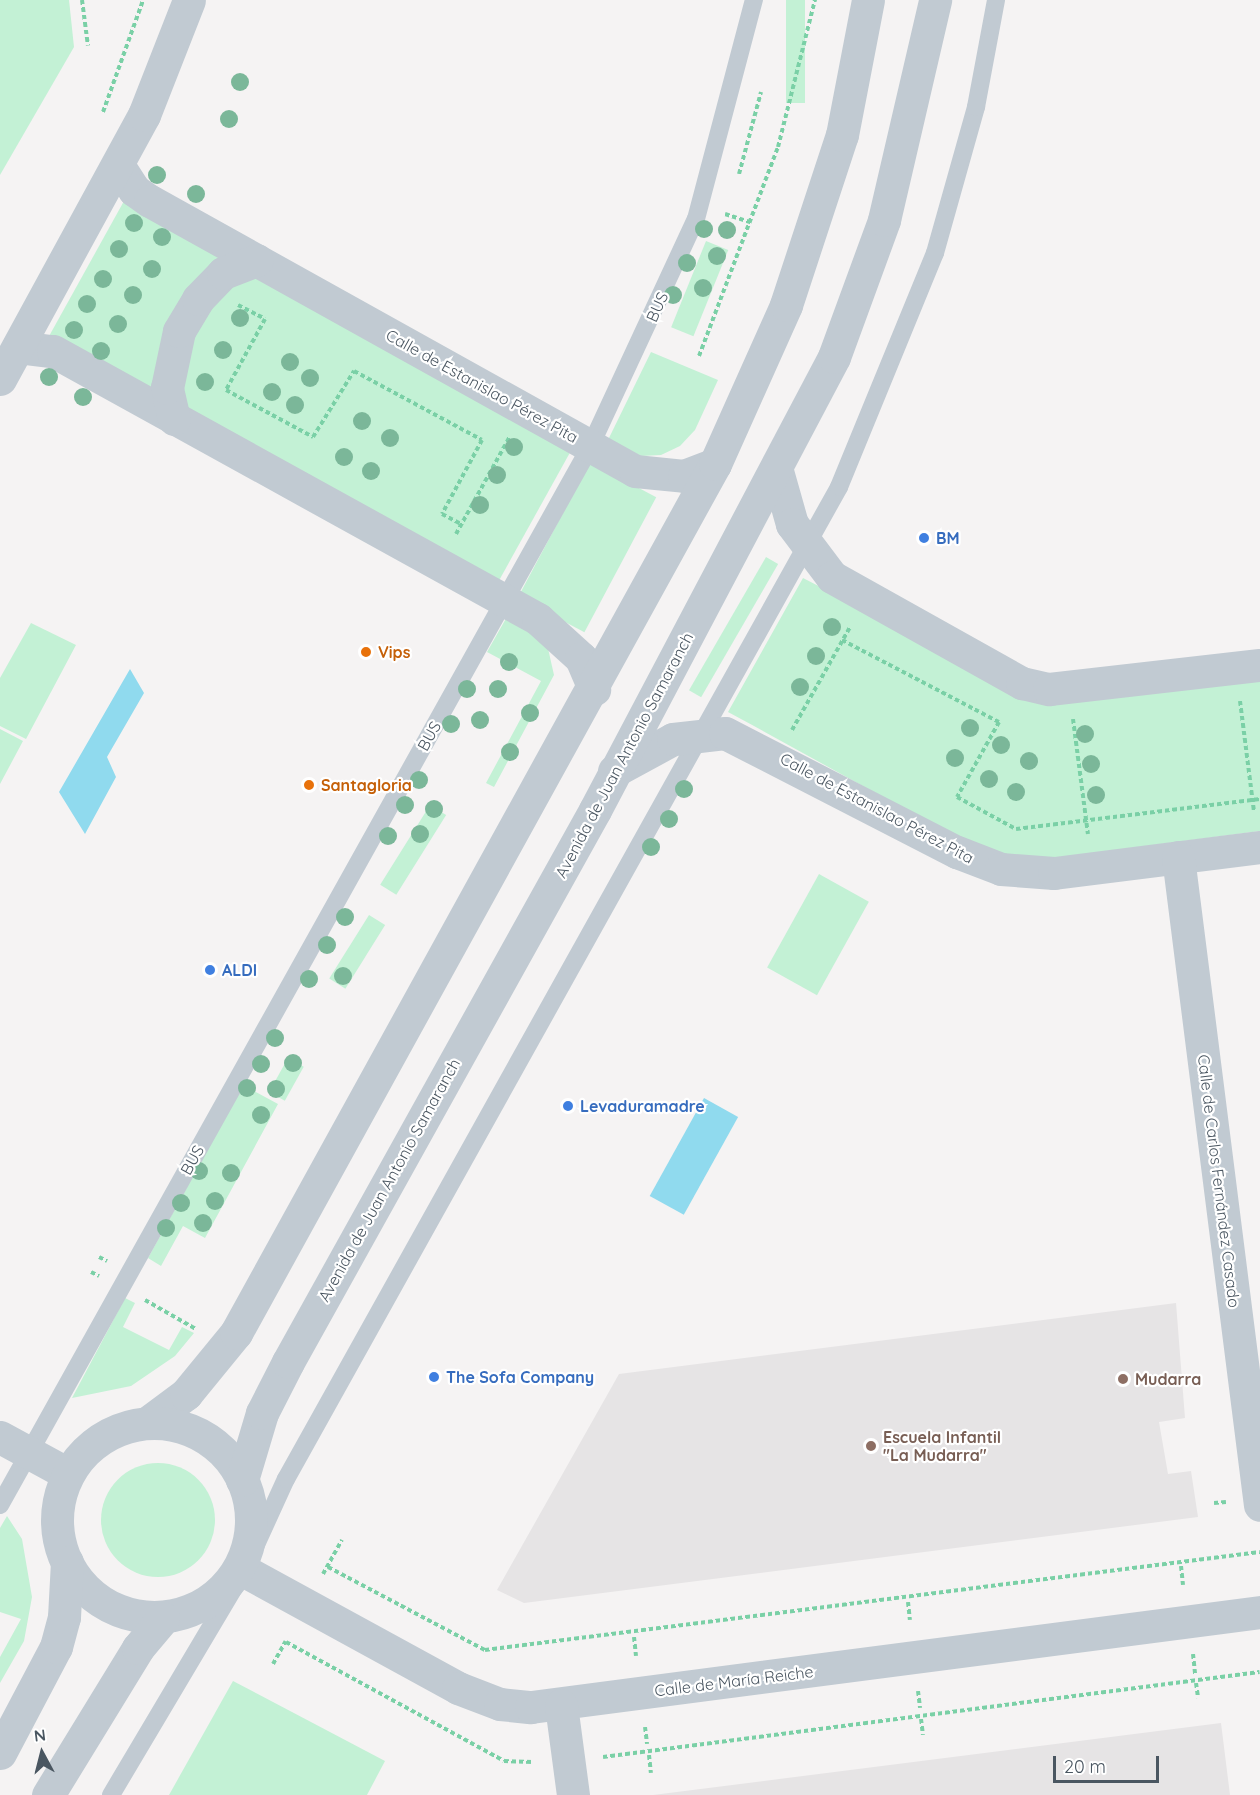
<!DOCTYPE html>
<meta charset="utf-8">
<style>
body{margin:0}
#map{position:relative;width:1260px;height:1795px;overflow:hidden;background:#f5f3f3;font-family:Quicksand,sans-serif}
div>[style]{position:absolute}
.education>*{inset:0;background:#e6e4e5}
.green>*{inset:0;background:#c3f1d5;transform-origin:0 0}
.round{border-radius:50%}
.water>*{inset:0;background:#90daee;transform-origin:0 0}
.path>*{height:4px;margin-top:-2px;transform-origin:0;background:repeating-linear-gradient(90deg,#7ad0a6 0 4.5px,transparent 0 7.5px)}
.service>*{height:18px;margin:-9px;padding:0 9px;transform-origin:9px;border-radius:9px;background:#c1cad2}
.minor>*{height:33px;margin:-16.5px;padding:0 16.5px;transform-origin:16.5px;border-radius:16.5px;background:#c1cad2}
.tertiary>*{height:33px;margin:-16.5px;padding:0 16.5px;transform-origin:16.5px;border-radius:16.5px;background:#c1cad2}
.tertiary>.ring{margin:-16.5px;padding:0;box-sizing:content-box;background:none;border:33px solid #c1cad2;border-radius:50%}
.trees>*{width:18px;height:18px;margin:-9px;border-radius:50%;background:#7bb799}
.dots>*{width:16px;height:16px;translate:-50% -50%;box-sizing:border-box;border:3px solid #fff;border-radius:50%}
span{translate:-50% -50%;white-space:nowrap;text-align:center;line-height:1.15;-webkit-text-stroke:4.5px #fff;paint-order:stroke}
.street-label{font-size:16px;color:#4a5661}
.shop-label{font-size:16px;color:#366cbe;font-weight:700}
.left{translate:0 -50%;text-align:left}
.food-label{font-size:16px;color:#c56008;font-weight:700}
.education-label{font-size:16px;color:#785e54;font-weight:700}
.north{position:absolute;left:12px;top:1723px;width:60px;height:60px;-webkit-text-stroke:4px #fff;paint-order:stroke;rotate:353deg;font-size:16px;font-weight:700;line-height:24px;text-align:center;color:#4a5661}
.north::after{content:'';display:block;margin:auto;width:21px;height:27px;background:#4a5661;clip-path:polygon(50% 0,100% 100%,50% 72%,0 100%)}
.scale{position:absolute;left:1053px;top:1756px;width:106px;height:27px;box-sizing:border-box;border:3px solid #4a5661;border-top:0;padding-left:8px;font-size:18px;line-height:21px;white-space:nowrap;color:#4a5661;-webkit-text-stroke:4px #fff;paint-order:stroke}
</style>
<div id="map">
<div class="education">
<div style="clip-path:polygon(1176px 1303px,1185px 1418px,1159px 1422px,1168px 1474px,1191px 1471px,1198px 1517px,524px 1603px,497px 1590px,619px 1374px)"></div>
<div style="clip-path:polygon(1221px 1723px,1230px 1795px,653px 1795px)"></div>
</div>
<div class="green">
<div style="clip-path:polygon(0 0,69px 0,74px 47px,0 175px)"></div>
<div style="left:786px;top:0;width:19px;height:103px"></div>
<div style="left:124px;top:201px;width:512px;height:155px;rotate:29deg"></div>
<div style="left:706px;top:241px;width:24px;height:93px;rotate:22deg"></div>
<div style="clip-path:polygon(651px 352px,718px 380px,695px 430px,680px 446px,661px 455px,641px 456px,608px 440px)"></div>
<div style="left:590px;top:462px;width:75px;height:153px;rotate:28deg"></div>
<div style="left:766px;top:557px;width:14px;height:154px;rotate:30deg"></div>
<div style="clip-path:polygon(803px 578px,1036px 698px,1260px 673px,1260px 831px,1040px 860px,995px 859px,754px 726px,728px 712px)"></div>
<div style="clip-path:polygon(508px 615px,547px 644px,554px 675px,494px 787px,486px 783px,541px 681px,487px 652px)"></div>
<div style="clip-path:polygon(31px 623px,76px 645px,26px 739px,0 726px,0 678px)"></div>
<div style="clip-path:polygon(0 729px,23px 741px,0 784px)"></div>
<div style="left:430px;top:805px;width:19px;height:94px;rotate:32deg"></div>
<div style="left:819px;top:874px;width:57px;height:107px;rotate:29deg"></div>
<div style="left:369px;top:915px;width:19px;height:75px;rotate:32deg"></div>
<div style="left:288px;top:1058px;width:18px;height:39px;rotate:29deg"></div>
<div style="clip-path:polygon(243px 1085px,278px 1104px,205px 1238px,183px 1226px,161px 1266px,148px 1258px)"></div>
<div style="clip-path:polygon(125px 1298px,135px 1303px,123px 1327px,169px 1350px,182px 1327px,194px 1333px,175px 1356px,131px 1386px,72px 1398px)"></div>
<div class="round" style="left:101px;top:1463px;width:114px;height:114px"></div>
<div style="clip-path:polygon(7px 1516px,22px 1539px,32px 1597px,24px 1641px,0 1683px,0 1657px,21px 1619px,0 1612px,0 1528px)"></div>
<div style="clip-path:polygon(233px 1681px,385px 1761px,367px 1795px,169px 1795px)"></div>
</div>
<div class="water">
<div style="clip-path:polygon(130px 669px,144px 693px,107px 757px,116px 777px,85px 834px,59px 792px)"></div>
<div style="left:704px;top:1098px;width:39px;height:112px;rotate:29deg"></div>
</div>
<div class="path">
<div style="left:82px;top:0;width:46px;rotate:82.6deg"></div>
<div style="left:103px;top:112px;width:119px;rotate:-70.3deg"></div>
<div style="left:739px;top:174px;width:85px;rotate:-75deg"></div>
<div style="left:725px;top:214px;width:28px;rotate:18deg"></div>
<div style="left:238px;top:305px;width:30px;rotate:27deg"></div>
<div style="left:265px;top:319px;width:81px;rotate:118.8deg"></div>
<div style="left:226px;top:390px;width:99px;rotate:28.4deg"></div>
<div style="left:313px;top:437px;width:78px;rotate:-58.2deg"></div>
<div style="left:354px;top:371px;width:145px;rotate:28.3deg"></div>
<div style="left:482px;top:440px;width:84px;rotate:118.4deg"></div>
<div style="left:442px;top:514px;width:21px;rotate:28deg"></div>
<div style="left:699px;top:356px;width:223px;rotate:-69.3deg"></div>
<div style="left:778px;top:147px;width:152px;rotate:-75.9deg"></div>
<div style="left:456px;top:534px;width:110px;rotate:-61.1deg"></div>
<div style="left:842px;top:640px;width:177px;rotate:27.6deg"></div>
<div style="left:999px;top:722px;width:86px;rotate:119.2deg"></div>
<div style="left:957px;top:797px;width:67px;rotate:28.5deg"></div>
<div style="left:1016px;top:829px;width:246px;rotate:-7deg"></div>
<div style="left:1240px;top:701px;width:112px;rotate:82.8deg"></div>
<div style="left:1073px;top:719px;width:116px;rotate:82.6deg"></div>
<div style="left:792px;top:730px;width:118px;rotate:-60.6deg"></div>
<div style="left:99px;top:1257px;width:9px;rotate:27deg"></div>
<div style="left:91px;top:1272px;width:9px;rotate:27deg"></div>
<div style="left:145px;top:1300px;width:59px;rotate:29.6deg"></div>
<div style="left:1214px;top:1503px;width:12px;rotate:-5deg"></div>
<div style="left:1181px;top:1566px;width:19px;rotate:84deg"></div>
<div style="left:328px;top:1567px;width:178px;rotate:27.9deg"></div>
<div style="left:485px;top:1650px;width:781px;rotate:-7.21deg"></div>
<div style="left:323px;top:1574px;width:39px;rotate:-61deg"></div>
<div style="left:908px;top:1602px;width:18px;rotate:84deg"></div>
<div style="left:634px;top:1637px;width:19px;rotate:84deg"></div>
<div style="left:286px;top:1642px;width:248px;rotate:28.6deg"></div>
<div style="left:504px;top:1761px;width:29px;rotate:2deg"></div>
<div style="left:1193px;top:1654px;width:20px;rotate:84deg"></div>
<div style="left:273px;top:1664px;width:26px;rotate:-61deg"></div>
<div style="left:1196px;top:1683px;width:15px;rotate:82deg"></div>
<div style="left:918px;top:1691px;width:17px;rotate:83deg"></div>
<div style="left:921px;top:1719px;width:16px;rotate:83deg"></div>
<div style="left:645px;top:1727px;width:17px;rotate:83deg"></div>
<div style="left:649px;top:1755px;width:18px;rotate:84deg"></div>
<div style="left:603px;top:1757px;width:662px;rotate:-7.37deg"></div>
</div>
<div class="service">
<div style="left:0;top:1505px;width:1211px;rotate:-60.85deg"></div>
<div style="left:590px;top:447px;width:251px;rotate:-65.1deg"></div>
<div style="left:696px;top:219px;width:227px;rotate:-75.2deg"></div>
<div style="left:111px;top:1795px;width:261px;rotate:-59.3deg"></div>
<div style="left:244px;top:1571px;width:101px;rotate:-65.5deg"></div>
<div style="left:286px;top:1479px;width:1136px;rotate:-60.86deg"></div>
<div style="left:839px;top:487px;width:253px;rotate:-67.7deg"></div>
<div style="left:935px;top:253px;width:152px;rotate:-74.3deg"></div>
<div style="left:976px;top:107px;width:109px;rotate:-79.4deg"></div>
</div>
<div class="minor">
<div style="left:118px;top:165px;width:30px;rotate:57deg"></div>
<div style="left:134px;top:190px;width:19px;rotate:35deg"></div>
<div style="left:150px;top:201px;width:555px;rotate:29.1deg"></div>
<div style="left:635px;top:471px;width:49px;rotate:5.8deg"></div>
<div style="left:684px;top:476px;width:33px;rotate:-21deg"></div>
<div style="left:18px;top:347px;width:35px;rotate:7deg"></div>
<div style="left:53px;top:351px;width:554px;rotate:28.92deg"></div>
<div style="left:538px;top:619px;width:58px;rotate:42.2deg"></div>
<div style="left:581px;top:658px;width:34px;rotate:67deg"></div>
<div style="left:0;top:379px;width:301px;rotate:-61.4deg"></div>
<div style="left:144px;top:115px;width:123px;rotate:-68.6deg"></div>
<div style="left:174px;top:419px;width:32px;rotate:-103deg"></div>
<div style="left:167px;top:388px;width:58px;rotate:-78.1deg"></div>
<div style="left:179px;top:331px;width:37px;rotate:-59deg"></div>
<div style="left:198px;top:299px;width:36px;rotate:-46deg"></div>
<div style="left:223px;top:273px;width:36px;rotate:-21deg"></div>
<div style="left:777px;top:471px;width:55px;rotate:74.2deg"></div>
<div style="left:792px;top:524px;width:66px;rotate:53deg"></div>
<div style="left:832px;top:577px;width:218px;rotate:29.2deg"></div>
<div style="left:1022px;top:683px;width:28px;rotate:13deg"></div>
<div style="left:1049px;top:689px;width:212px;rotate:-6.5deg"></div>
<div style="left:614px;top:771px;width:67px;rotate:-28.5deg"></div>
<div style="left:673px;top:739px;width:52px;rotate:-6.6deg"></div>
<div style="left:725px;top:733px;width:261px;rotate:27.2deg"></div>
<div style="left:957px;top:852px;width:47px;rotate:21.1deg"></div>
<div style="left:1001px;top:869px;width:53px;rotate:4.3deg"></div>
<div style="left:1054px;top:873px;width:208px;rotate:-7.2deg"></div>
<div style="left:1178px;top:857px;width:653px;rotate:82.79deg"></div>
<div style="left:0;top:1437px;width:77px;rotate:28.6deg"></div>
<div style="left:239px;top:1568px;width:250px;rotate:28.7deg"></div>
<div style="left:458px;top:1688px;width:45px;rotate:20.9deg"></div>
<div style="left:500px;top:1704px;width:31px;rotate:6deg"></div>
<div style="left:531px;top:1707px;width:735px;rotate:-7.42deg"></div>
<div style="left:561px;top:1705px;width:91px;rotate:82.4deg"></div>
</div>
<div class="tertiary">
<div style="left:147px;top:1423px;width:49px;rotate:-36.6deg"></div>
<div style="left:186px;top:1394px;width:79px;rotate:-50.7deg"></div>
<div style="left:236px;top:1333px;width:992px;rotate:-61.14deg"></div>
<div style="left:715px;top:464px;width:174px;rotate:-65.9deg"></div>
<div style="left:786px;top:305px;width:179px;rotate:-71.8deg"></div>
<div style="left:842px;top:135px;width:137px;rotate:-79.1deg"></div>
<div class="ring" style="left:57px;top:1423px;width:161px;height:161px"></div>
<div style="left:242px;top:1480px;width:70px;rotate:-73.4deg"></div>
<div style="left:262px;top:1413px;width:57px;rotate:-63deg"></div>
<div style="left:288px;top:1362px;width:632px;rotate:-60.92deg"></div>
<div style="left:595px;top:810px;width:512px;rotate:-62.18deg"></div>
<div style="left:834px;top:357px;width:146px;rotate:-69.9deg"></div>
<div style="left:884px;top:220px;width:226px;rotate:-76.9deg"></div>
<div style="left:0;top:1753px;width:120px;rotate:-62.2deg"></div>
<div style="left:56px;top:1647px;width:31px;rotate:-75deg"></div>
<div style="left:64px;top:1617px;width:55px;rotate:-86.9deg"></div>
<div style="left:48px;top:1795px;width:172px;rotate:-58.5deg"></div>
<div style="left:138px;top:1648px;width:39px;rotate:-50deg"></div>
</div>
<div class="trees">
<div style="left:240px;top:82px"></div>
<div style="left:229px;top:119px"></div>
<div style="left:157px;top:175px"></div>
<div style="left:196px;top:194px"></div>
<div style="left:134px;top:223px"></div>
<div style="left:704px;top:229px"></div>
<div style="left:727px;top:230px"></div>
<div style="left:162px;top:237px"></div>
<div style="left:119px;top:249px"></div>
<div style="left:717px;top:256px"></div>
<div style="left:687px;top:263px"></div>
<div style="left:152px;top:269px"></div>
<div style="left:103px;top:279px"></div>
<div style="left:703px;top:288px"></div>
<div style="left:133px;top:295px"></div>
<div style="left:673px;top:295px"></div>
<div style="left:87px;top:304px"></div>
<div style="left:240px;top:318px"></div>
<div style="left:118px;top:324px"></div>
<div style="left:74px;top:330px"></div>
<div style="left:223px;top:350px"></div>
<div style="left:101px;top:351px"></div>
<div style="left:290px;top:362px"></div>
<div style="left:49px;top:377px"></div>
<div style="left:310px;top:378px"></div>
<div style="left:205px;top:382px"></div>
<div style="left:272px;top:392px"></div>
<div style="left:83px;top:397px"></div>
<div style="left:295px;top:405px"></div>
<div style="left:362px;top:421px"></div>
<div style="left:390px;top:438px"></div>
<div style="left:514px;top:447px"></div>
<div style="left:344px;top:457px"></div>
<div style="left:371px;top:471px"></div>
<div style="left:497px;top:475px"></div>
<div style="left:480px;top:505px"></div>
<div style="left:832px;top:627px"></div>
<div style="left:816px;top:656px"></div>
<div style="left:509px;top:662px"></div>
<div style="left:800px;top:687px"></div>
<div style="left:467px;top:689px"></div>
<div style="left:498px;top:689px"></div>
<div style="left:530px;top:713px"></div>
<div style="left:480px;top:720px"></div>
<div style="left:451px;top:724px"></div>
<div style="left:970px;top:728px"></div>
<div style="left:1085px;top:734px"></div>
<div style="left:1001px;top:745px"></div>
<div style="left:510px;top:752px"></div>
<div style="left:955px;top:758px"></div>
<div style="left:1029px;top:761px"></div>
<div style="left:1091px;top:764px"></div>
<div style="left:989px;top:779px"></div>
<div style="left:419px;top:780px"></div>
<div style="left:684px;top:789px"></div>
<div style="left:1016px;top:792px"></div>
<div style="left:1096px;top:795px"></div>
<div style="left:405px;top:805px"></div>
<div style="left:434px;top:809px"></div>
<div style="left:669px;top:819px"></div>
<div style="left:420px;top:834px"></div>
<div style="left:388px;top:836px"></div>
<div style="left:651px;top:847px"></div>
<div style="left:345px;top:917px"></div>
<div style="left:327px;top:945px"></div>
<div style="left:343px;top:976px"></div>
<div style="left:309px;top:979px"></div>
<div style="left:275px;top:1038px"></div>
<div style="left:293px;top:1063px"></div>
<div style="left:261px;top:1064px"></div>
<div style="left:247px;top:1088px"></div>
<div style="left:276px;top:1089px"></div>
<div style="left:261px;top:1115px"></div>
<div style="left:199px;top:1171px"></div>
<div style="left:231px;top:1173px"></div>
<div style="left:215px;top:1201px"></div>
<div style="left:181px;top:1203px"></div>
<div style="left:203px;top:1223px"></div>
<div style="left:166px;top:1228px"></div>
</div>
<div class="dots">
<div style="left:924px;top:538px;background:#3f7fe0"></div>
<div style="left:366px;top:652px;background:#e8710a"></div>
<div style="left:309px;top:785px;background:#e8710a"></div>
<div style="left:210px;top:970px;background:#3f7fe0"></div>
<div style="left:568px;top:1106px;background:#3f7fe0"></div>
<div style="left:434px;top:1377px;background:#3f7fe0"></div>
<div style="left:1123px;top:1379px;background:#8d6e63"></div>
<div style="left:871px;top:1446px;background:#8d6e63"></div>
</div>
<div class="street-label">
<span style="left:657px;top:307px;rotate:-66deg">BUS</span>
<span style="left:482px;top:386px;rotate:29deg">Calle de Estanislao Pérez Pita</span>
<span style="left:429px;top:736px;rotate:-61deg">BUS</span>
<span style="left:624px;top:755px;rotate:-62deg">Avenida de Juan Antonio Samaranch</span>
<span style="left:877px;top:808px;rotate:28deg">Calle de Estanislao Pérez Pita</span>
<span style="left:192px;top:1160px;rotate:-61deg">BUS</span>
<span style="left:389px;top:1180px;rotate:-61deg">Avenida de Juan Antonio Samaranch</span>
<span style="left:1219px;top:1181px;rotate:83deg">Calle de Carlos Fernández Casado</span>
<span style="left:734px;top:1681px;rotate:-7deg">Calle de María Reiche</span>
</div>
<div class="shop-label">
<span class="left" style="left:936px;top:538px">BM</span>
<span class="left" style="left:222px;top:970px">ALDI</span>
<span class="left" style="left:580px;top:1106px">Levaduramadre</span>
<span class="left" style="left:446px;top:1377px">The Sofa Company</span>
</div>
<div class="food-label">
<span class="left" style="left:378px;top:652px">Vips</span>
<span class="left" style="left:321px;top:785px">Santagloria</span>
</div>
<div class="education-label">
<span class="left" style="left:1135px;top:1379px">Mudarra</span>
<span class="left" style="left:883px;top:1446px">Escuela Infantil<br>"La Mudarra"</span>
</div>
<div class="north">N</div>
<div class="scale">20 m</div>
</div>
